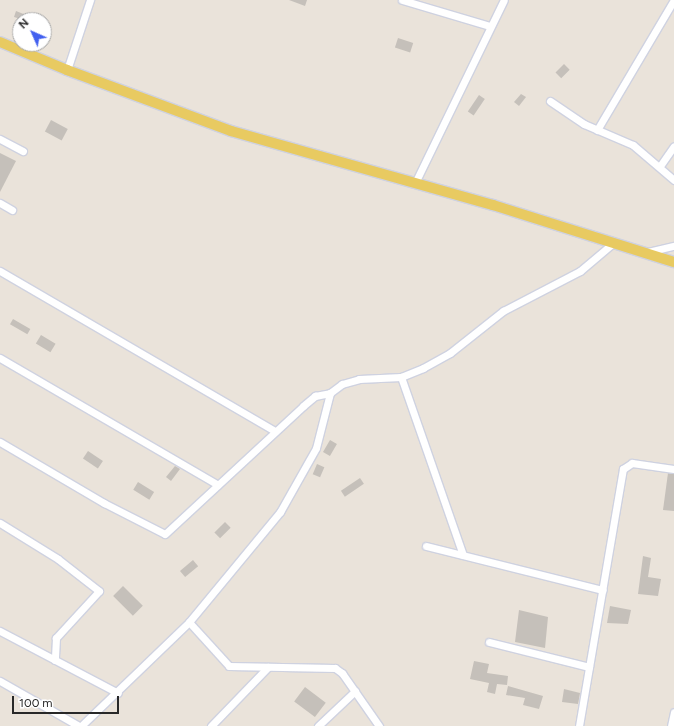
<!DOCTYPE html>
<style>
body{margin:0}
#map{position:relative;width:674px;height:726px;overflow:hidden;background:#eae3da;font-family:Figtree,sans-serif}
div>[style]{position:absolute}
.building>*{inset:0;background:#c5c0ba;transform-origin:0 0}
.roads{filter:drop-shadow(1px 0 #cfd2e0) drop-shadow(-1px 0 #cfd2e0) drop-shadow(0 1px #cfd2e0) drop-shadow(0 -1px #cfd2e0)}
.minor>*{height:7px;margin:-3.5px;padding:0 3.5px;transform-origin:3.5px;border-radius:3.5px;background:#fff}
.primary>*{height:10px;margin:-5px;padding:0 5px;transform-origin:5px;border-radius:5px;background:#e8ca61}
span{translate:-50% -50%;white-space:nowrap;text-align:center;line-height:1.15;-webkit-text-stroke:4px #fff;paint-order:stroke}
.north{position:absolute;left:12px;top:12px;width:40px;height:40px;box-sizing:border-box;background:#fff;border:1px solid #a9a9a9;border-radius:50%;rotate:315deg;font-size:11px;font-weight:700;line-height:16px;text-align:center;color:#282828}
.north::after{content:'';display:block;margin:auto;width:14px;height:18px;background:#4260ef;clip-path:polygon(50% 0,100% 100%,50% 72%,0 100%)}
.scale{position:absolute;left:12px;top:696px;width:107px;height:18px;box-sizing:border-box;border:2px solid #282828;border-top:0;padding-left:5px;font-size:12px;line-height:14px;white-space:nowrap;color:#282828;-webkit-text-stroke:3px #fff;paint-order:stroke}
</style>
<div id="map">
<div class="building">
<div style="clip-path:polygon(289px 0,307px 0,305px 6px)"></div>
<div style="clip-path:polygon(16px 11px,26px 15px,24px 20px,14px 17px)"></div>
<div style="left:398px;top:38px;width:16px;height:10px;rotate:18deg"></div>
<div style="left:564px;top:64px;width:8px;height:12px;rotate:45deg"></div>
<div style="clip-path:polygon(521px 94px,526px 97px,519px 106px,514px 102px)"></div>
<div style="left:479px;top:95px;width:7px;height:20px;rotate:34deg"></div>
<div style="left:51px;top:120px;width:19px;height:13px;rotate:28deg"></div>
<div style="clip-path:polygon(0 153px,16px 161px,0 192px)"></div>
<div style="left:13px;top:319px;width:20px;height:6px;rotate:30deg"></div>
<div style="left:41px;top:335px;width:17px;height:10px;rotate:31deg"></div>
<div style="left:330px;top:440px;width:8px;height:14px;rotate:30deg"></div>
<div style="left:88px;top:451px;width:18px;height:9px;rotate:34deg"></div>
<div style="left:317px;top:464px;width:8px;height:11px;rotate:23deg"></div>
<div style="clip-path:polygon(175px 466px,180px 469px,171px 481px,166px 477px)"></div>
<div style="clip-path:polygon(668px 473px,674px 474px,674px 511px,663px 510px)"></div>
<div style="left:360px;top:478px;width:7px;height:23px;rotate:56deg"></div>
<div style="left:138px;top:482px;width:19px;height:9px;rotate:32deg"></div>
<div style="left:225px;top:522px;width:8px;height:15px;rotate:45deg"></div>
<div style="clip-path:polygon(643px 556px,651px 558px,648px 577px,661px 579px,658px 596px,638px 594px)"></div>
<div style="left:193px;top:560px;width:8px;height:17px;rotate:50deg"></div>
<div style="left:123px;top:586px;width:28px;height:14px;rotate:45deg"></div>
<div style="clip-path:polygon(610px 606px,631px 610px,628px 624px,607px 623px)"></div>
<div style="clip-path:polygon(519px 610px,548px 617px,545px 648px,515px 642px)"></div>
<div style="clip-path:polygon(474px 661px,489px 664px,487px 673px,508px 676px,507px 685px,497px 684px,495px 694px,487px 692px,489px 683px,470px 679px)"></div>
<div style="clip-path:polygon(508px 686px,543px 696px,539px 709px,523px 705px,525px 698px,506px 695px)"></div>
<div style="left:305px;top:687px;width:26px;height:18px;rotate:37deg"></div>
<div style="clip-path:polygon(564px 689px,580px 693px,578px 704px,562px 702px)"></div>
</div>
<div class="roads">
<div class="minor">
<div style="left:402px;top:0;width:92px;rotate:16.5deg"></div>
<div style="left:67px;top:70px;width:74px;rotate:-71.8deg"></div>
<div style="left:550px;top:101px;width:41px;rotate:34.1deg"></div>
<div style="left:584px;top:124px;width:53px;rotate:23.2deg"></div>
<div style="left:633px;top:145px;width:54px;rotate:40.5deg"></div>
<div style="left:597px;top:130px;width:151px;rotate:-59.4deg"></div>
<div style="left:0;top:139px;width:26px;rotate:28deg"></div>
<div style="left:660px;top:166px;width:24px;rotate:-55deg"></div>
<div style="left:415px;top:183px;width:203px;rotate:-64.1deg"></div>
<div style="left:0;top:203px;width:14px;rotate:30deg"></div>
<div style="left:647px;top:252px;width:28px;rotate:-13deg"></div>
<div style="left:0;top:271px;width:318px;rotate:30.2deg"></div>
<div style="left:0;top:358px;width:252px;rotate:30.2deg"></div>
<div style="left:401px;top:377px;width:188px;rotate:70.8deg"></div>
<div style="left:0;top:442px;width:121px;rotate:30.4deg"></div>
<div style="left:104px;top:503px;width:68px;rotate:26.9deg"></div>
<div style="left:165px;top:534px;width:188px;rotate:-42.8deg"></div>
<div style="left:303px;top:406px;width:16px;rotate:-40deg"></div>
<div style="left:315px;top:396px;width:15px;rotate:-11deg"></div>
<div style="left:0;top:523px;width:68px;rotate:31.8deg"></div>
<div style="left:58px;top:559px;width:52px;rotate:38deg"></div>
<div style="left:99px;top:591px;width:64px;rotate:132.5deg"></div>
<div style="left:56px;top:638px;width:22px;rotate:93deg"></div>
<div style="left:426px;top:546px;width:182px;rotate:14deg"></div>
<div style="left:189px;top:622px;width:59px;rotate:47.7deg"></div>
<div style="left:229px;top:666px;width:106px;rotate:1.1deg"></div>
<div style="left:335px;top:668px;width:9px;rotate:36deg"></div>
<div style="left:342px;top:673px;width:65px;rotate:55.1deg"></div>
<div style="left:0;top:631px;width:133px;rotate:27.7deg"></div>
<div style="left:489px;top:642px;width:103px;rotate:14deg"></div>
<div style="left:0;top:681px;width:91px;rotate:29.7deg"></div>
<div style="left:81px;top:726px;width:150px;rotate:-43.9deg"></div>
<div style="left:189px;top:622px;width:143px;rotate:-50.4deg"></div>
<div style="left:280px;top:512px;width:73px;rotate:-60.6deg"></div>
<div style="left:316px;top:448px;width:57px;rotate:-75.7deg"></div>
<div style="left:330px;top:393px;width:15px;rotate:-37deg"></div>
<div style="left:342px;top:384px;width:18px;rotate:-16deg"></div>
<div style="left:359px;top:379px;width:42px;rotate:-2.7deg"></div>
<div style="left:401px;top:377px;width:24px;rotate:-22deg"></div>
<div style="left:423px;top:368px;width:31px;rotate:-29deg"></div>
<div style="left:450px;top:353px;width:68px;rotate:-38.4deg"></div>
<div style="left:503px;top:311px;width:87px;rotate:-27.5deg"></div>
<div style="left:580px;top:271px;width:42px;rotate:-40.2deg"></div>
<div style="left:211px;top:726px;width:82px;rotate:-46deg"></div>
<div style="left:318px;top:726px;width:51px;rotate:-43.4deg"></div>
<div style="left:579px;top:726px;width:261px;rotate:-80.3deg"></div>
<div style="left:623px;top:469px;width:11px;rotate:-34deg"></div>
<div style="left:632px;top:463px;width:42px;rotate:8.1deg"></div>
<div style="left:671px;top:726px;width:14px;rotate:-78deg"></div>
</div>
<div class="primary">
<div style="left:0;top:42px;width:73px;rotate:22.7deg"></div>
<div style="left:67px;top:70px;width:175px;rotate:20.4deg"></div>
<div style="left:231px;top:131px;width:272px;rotate:15.8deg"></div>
<div style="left:493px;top:205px;width:190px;rotate:17.5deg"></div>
</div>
</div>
<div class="north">N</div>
<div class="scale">100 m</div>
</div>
